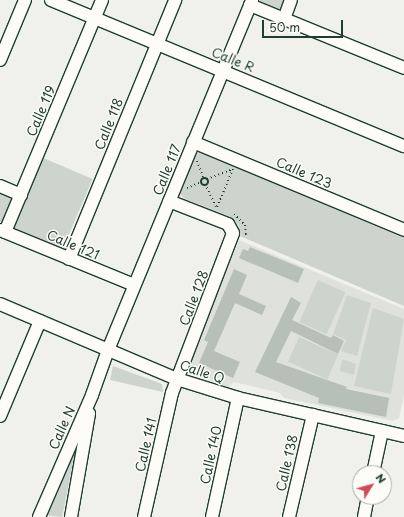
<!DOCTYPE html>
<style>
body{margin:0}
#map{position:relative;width:404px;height:517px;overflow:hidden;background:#f0f1eb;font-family:"Playpen Sans",sans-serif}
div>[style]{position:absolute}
.built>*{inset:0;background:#dfe2dc}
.green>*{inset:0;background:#cdd3cd;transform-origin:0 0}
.building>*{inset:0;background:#b6bfb8}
.path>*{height:2px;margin-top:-1px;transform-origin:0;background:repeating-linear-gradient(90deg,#1f3d34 0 1px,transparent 0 4px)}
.path>.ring{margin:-1px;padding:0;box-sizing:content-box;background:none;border:2px solid #1f3d34;border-radius:50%}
.roads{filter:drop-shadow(1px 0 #1f3d34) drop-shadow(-1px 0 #1f3d34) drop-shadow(0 1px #1f3d34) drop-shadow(0 -1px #1f3d34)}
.minor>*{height:12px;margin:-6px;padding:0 6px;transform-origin:6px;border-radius:6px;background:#fdfcf7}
span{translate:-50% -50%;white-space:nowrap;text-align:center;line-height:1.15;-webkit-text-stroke:3px #fdfcf7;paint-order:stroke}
.street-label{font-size:13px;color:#1f3d34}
.north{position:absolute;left:352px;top:465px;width:40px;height:40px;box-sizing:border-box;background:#fdfcf7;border:1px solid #a4b0a9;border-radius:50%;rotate:53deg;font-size:11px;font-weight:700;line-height:16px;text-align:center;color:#1f3d34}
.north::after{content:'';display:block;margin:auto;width:14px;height:18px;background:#d1495b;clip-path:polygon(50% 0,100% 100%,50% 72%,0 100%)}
.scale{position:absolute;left:262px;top:20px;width:81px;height:18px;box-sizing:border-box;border:2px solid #1f3d34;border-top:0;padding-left:5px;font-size:12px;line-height:14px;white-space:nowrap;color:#1f3d34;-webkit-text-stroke:3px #fdfcf7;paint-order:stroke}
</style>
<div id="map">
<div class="built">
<div style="clip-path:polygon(239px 240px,404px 309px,404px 395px,399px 418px,393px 421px,284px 398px,280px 393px,234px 382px,228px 387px,190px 372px,187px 367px)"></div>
</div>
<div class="green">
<div style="clip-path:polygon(257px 0,286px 0,283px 7px,277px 10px)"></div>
<div style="clip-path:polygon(201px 152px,404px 238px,404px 306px,240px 236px,239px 226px,231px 217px,185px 199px,178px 192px,195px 153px)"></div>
<div style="left:41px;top:157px;width:56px;height:76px;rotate:23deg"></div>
<div style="clip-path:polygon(0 190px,15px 198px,2px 223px,0 222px)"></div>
<div style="left:318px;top:280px;width:30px;height:46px;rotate:24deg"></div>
<div style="clip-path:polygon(347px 295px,371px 303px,357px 356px,341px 351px,346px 340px,333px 334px)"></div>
<div style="clip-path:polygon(373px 308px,404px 319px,391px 394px,354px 386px)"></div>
<div style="left:299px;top:337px;width:43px;height:27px;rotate:24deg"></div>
<div style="clip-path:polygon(342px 359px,356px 364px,354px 375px,340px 371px)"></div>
<div style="clip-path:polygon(113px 366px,162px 384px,163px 392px,110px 380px)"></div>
<div style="clip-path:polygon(80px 429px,62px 517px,44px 515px)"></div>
</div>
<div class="building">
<div style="clip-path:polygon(250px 247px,304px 269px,298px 283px,239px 258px,243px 249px,248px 251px)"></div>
<div style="clip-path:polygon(234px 269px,247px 275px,239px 294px,266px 306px,262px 315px,235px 303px,214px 351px,240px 362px,233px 378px,199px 363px,208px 342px,204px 340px)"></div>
<div style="clip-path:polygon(291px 297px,301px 303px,292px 320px,331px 338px,333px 335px,344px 341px,338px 354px,291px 331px,276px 362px,347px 387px,346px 389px,389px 398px,386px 417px,318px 403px,319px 398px,255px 372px)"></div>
</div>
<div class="path">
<div style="left:197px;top:161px;width:17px;rotate:69deg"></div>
<div class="ring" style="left:200.5px;top:177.5px;width:5px;height:5px"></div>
<div style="left:207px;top:179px;width:28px;rotate:-21deg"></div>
<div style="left:233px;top:169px;width:41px;rotate:112.8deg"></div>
<div style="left:205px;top:184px;width:25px;rotate:64deg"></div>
<div style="left:187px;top:188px;width:15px;rotate:-23deg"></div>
<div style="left:234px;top:214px;width:16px;rotate:45deg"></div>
<div style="left:245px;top:225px;width:9px;rotate:84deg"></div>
<div style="left:246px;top:234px;width:4px;rotate:117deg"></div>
</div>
<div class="roads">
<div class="minor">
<div style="left:51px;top:0;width:382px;rotate:22.5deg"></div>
<div style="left:250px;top:5px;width:166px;rotate:22.2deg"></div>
<div style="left:284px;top:19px;width:20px;rotate:-70deg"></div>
<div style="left:0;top:60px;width:65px;rotate:-67.4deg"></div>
<div style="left:193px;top:142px;width:229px;rotate:22.6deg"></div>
<div style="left:0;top:186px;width:23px;rotate:23deg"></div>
<div style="left:0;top:230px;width:145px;rotate:22.3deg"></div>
<div style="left:5px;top:232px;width:251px;rotate:-67.3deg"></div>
<div style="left:69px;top:259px;width:280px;rotate:-67.7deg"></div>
<div style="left:0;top:304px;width:192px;rotate:23deg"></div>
<div style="left:177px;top:379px;width:64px;rotate:17.3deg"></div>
<div style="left:238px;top:398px;width:170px;rotate:12.9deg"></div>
<div style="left:0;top:416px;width:103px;rotate:-67.2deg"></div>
<div style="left:373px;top:473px;width:43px;rotate:-77.9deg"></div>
<div style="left:39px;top:517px;width:133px;rotate:-66.5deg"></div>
<div style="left:92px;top:395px;width:48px;rotate:-70.4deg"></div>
<div style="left:108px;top:350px;width:378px;rotate:-67.6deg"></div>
<div style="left:71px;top:517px;width:105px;rotate:-80.1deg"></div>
<div style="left:144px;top:517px;width:127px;rotate:-77.3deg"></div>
<div style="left:172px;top:393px;width:171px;rotate:-69.1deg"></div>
<div style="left:233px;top:233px;width:10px;rotate:-119deg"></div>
<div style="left:228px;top:224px;width:63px;rotate:-158.7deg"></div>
<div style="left:212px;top:517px;width:122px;rotate:-77.7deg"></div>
<div style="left:289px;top:517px;width:105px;rotate:-76.8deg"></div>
<div style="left:364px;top:517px;width:20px;rotate:-79deg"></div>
</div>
</div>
<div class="street-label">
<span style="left:233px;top:60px;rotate:22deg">Calle R</span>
<span style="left:41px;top:111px;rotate:-67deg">Calle 119</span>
<span style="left:109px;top:124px;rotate:-68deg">Calle 118</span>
<span style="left:167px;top:170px;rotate:-68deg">Calle 117</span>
<span style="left:304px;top:173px;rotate:23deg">Calle 123</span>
<span style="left:73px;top:245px;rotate:23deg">Calle 121</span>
<span style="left:194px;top:298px;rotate:-69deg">Calle 128</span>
<span style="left:202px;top:372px;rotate:19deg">Calle Q</span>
<span style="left:62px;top:428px;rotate:-66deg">Calle N</span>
<span style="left:146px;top:445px;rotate:-77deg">Calle 141</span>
<span style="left:211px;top:455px;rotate:-78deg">Calle 140</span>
<span style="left:287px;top:463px;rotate:-77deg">Calle 138</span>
</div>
<div class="north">N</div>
<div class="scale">50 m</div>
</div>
